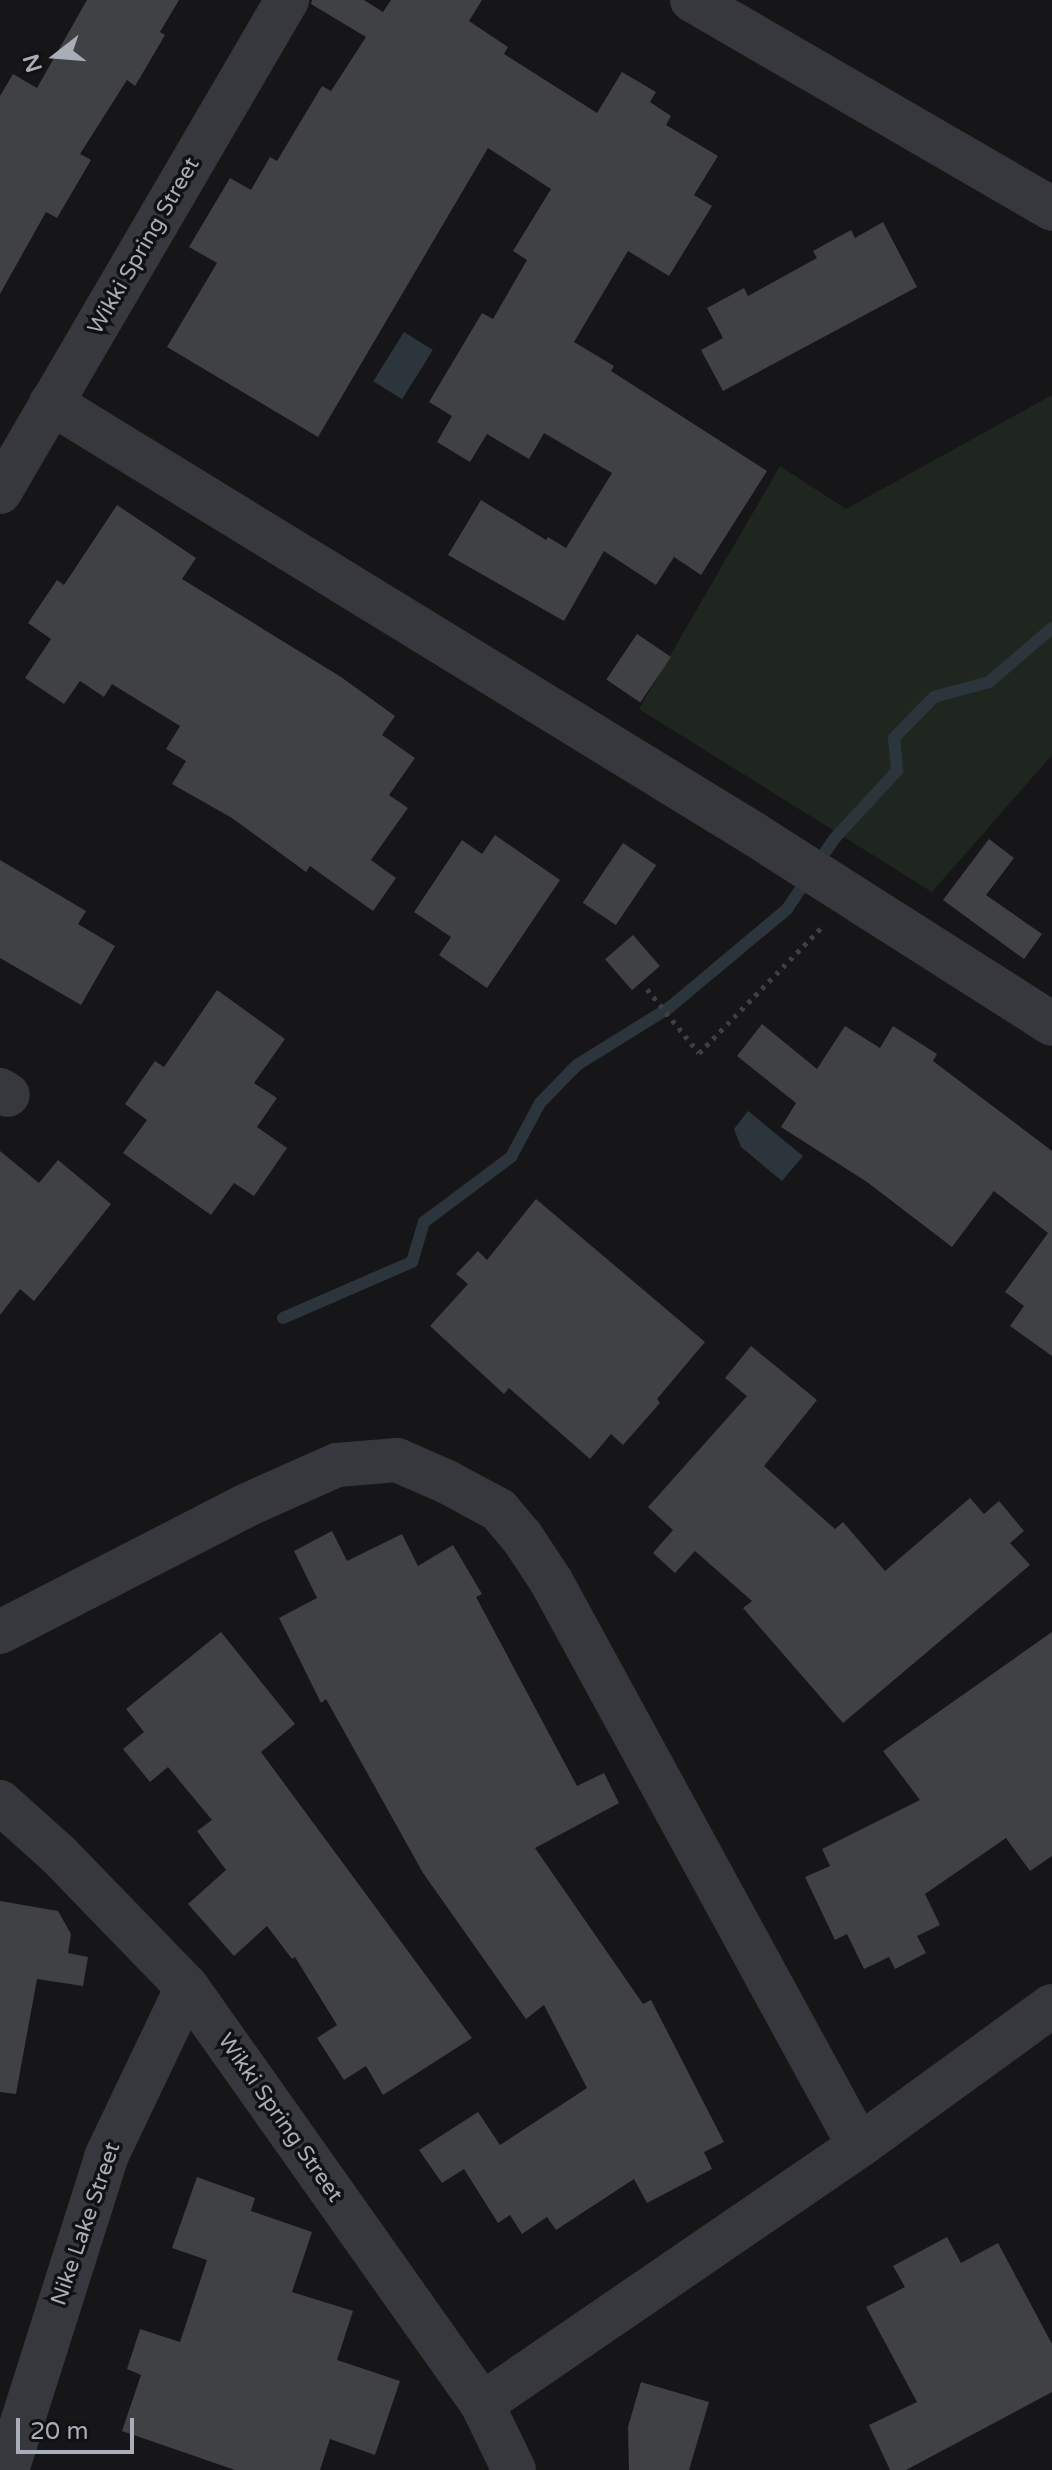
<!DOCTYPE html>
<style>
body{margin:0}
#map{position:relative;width:1052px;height:2470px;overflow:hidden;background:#161618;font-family:"Varela Round",sans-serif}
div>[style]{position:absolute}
.green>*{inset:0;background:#1e261f}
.water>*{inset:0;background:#2c353c;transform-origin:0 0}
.stream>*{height:12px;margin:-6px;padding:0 6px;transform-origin:6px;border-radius:6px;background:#2c353c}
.building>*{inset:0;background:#404145;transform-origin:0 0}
.path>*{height:5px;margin-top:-2.5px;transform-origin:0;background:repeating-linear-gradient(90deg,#3d3f44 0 4px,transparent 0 10px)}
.minor>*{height:44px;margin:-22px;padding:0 22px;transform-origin:22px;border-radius:22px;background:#37383d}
span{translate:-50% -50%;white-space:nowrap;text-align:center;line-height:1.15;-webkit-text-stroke:7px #111113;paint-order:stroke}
.street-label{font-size:22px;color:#a8adb8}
.north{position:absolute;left:16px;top:16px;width:80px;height:80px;-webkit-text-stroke:6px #111113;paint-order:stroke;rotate:253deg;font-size:22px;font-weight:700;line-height:32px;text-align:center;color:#a8adb8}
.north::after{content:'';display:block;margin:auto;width:28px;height:36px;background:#a8adb8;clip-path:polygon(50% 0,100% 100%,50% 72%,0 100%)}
.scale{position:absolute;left:16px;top:2418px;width:118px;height:36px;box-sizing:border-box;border:4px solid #a8adb8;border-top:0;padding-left:10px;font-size:24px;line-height:28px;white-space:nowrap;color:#a8adb8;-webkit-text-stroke:6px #111113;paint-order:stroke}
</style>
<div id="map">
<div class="green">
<div style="clip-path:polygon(1052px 395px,1052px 755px,932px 892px,639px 709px,780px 466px,846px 509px)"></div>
</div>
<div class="water">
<div style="left:404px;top:332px;width:34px;height:58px;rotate:32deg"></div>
<div style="clip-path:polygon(748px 1111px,803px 1156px,782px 1181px,741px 1147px,734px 1129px)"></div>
</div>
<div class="stream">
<div style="left:283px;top:1318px;width:141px;rotate:-23.5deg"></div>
<div style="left:412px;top:1262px;width:42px;rotate:-73.3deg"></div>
<div style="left:424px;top:1222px;width:109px;rotate:-36.8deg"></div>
<div style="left:511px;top:1157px;width:61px;rotate:-61.8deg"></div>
<div style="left:540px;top:1103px;width:53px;rotate:-45.8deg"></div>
<div style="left:577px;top:1065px;width:110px;rotate:-31.9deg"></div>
<div style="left:670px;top:1007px;width:153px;rotate:-39.9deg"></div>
<div style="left:787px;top:909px;width:84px;rotate:-56.1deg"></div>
<div style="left:834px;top:839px;width:93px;rotate:-47.2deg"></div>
<div style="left:897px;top:771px;width:33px;rotate:-95deg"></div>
<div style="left:894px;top:738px;width:57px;rotate:-45.7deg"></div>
<div style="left:934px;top:697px;width:57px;rotate:-15.3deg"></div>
<div style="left:989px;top:682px;width:83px;rotate:-40.6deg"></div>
</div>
<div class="building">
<div style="clip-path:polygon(87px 0,179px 0,160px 32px,165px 35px,135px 86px,127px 80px,80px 154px,91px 160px,57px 218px,46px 212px,0 294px,0 96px,13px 74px,37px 88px)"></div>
<div style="clip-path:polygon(312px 0,364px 0,383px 12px,391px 0,482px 0,469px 21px,508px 47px,504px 54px,597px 113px,622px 72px,656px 92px,650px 102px,671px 116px,666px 125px,718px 156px,694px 195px,712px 206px,669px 276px,628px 251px,574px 342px,614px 366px,611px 371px,767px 471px,701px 575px,674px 557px,656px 585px,604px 551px,564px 621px,448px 555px,481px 500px,546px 540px,548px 537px,566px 548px,612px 473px,544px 433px,529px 459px,487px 434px,470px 462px,437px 442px,452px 416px,429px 402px,482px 313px,493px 319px,527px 260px,513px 251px,551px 189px,488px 148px,318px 437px,167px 347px,217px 263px,189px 247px,230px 178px,251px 190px,270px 157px,277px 161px,322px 86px,331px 91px,366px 37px,311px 4px)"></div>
<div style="clip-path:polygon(883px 222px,917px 287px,723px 391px,701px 350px,723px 338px,707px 308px,744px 288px,748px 296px,817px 258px,813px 251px,851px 230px,855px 238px)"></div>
<div style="clip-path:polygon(117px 505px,196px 558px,182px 579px,341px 677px,395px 716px,382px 735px,415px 758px,389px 795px,408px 808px,371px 860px,396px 878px,373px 911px,310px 866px,306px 872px,232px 818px,172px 784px,186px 761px,166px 749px,180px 726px,112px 684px,104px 697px,80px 681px,64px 704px,25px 678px,51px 639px,28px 623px,57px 580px,64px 585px)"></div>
<div style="left:637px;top:634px;width:41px;height:55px;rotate:34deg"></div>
<div style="clip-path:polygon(495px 835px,560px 880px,487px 988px,439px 955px,451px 937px,414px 912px,462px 840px,482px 854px)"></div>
<div style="clip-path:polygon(989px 839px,1014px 858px,986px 895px,1042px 934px,1024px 959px,943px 900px)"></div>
<div style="left:623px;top:843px;width:40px;height:72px;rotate:34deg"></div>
<div style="clip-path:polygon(0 860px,86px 911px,78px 924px,115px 946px,81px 1005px,0 958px)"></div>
<div style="left:633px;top:935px;width:41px;height:37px;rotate:49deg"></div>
<div style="clip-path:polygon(217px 990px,285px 1039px,254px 1083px,277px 1098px,257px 1127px,287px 1148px,254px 1196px,234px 1183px,211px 1215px,123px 1153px,147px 1120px,125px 1104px,155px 1061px,164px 1067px)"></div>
<div style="clip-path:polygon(762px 1024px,817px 1069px,845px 1026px,880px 1048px,893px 1026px,937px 1054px,933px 1061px,1052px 1151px,1052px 1356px,1010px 1326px,1024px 1306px,1005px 1292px,1048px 1233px,994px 1191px,952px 1247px,867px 1182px,781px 1127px,796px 1103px,737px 1056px)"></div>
<div style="clip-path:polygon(0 1151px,39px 1183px,58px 1160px,111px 1204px,34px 1301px,20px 1289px,0 1315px)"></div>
<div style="clip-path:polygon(536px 1199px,705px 1342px,657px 1399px,660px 1403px,623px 1445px,611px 1434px,590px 1459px,509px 1388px,504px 1394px,430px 1326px,468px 1284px,456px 1274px,478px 1251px,487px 1260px)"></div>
<div style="clip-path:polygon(751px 1346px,817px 1400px,764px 1466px,835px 1529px,843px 1522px,885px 1571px,970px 1498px,984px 1514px,999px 1501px,1024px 1531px,1010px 1543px,1030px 1565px,843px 1723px,743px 1608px,752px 1601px,695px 1551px,675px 1573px,653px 1553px,673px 1530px,648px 1507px,747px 1396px,725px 1378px)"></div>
<div style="clip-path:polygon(332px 1531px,347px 1561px,402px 1534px,418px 1566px,453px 1545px,482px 1594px,476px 1597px,577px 1786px,604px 1773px,619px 1803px,535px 1848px,643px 2004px,651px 2000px,724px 2142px,704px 2152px,712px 2169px,647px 2203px,634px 2179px,556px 2230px,547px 2217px,522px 2234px,510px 2215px,498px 2223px,464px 2169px,442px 2183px,419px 2150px,478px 2112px,500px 2145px,587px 2088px,544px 2005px,526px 2019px,423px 1873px,326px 1699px,321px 1703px,279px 1618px,317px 1598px,294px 1551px)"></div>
<div style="clip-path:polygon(221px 1632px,295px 1724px,261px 1752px,472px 2038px,383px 2095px,366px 2066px,344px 2080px,317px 2038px,337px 2025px,295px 1957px,292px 1959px,267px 1926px,234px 1956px,188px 1904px,226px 1870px,197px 1831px,212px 1820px,168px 1767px,150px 1782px,123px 1749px,144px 1732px,126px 1709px)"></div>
<div style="clip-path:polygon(1052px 1632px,1052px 1856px,1030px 1871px,1006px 1838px,925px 1894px,940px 1925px,917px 1936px,926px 1953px,895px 1969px,889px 1957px,864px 1969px,847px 1934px,835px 1940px,805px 1877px,830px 1866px,822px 1849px,920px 1800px,883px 1751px)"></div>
<div style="clip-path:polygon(0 1901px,58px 1911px,71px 1934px,68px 1953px,88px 1957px,83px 1986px,37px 1979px,16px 2094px,0 2092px)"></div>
<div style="clip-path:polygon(197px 2177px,255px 2198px,251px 2211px,312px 2232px,292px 2292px,353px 2311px,337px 2360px,400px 2381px,375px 2455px,330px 2439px,320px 2470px,235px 2470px,122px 2431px,141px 2375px,127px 2369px,140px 2329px,180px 2342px,207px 2260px,172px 2248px)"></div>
<div style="clip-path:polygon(947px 2237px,961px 2263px,998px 2243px,1052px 2344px,1052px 2392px,906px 2470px,890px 2470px,869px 2425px,917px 2402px,866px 2307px,905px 2287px,893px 2266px)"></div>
<div style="clip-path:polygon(641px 2382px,709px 2402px,689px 2470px,629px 2470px,628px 2427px)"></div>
</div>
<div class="path">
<div style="left:647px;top:989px;width:82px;rotate:50.9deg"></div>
<div style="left:699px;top:1053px;width:176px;rotate:-45.7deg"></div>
</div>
<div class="minor">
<div style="left:692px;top:0;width:416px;rotate:30.1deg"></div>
<div style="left:51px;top:403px;width:825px;rotate:31.51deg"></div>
<div style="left:754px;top:834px;width:353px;rotate:32.5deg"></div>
<div style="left:0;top:492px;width:570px;rotate:-59.74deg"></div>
<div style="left:0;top:1090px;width:9px;rotate:32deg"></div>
<div style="left:0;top:1632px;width:278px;rotate:-27.2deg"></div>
<div style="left:247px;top:1505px;width:98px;rotate:-24deg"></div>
<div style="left:337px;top:1465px;width:60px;rotate:-4.8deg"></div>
<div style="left:397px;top:1460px;width:55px;rotate:23.7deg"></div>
<div style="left:447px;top:1482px;width:59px;rotate:28.3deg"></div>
<div style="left:499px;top:1510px;width:35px;rotate:50deg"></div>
<div style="left:522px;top:1537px;width:53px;rotate:56.6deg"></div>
<div style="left:551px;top:1581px;width:643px;rotate:61.4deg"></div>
<div style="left:0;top:1802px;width:78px;rotate:41.9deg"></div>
<div style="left:58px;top:1854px;width:185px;rotate:45.9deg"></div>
<div style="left:187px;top:1987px;width:511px;rotate:54.72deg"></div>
<div style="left:482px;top:2404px;width:73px;rotate:64.1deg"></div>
<div style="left:482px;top:2404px;width:457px;rotate:-34.4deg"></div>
<div style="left:859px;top:2146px;width:238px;rotate:-36deg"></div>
<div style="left:7px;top:2470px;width:328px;rotate:-72.4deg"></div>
<div style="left:106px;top:2157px;width:188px;rotate:-64.5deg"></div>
</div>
<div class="street-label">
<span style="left:144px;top:246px;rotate:-60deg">Wikki Spring Street</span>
<span style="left:280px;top:2118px;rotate:55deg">Wikki Spring Street</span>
<span style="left:86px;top:2224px;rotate:-71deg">Nike Lake Street</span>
</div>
<div class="north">N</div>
<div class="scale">20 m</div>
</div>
